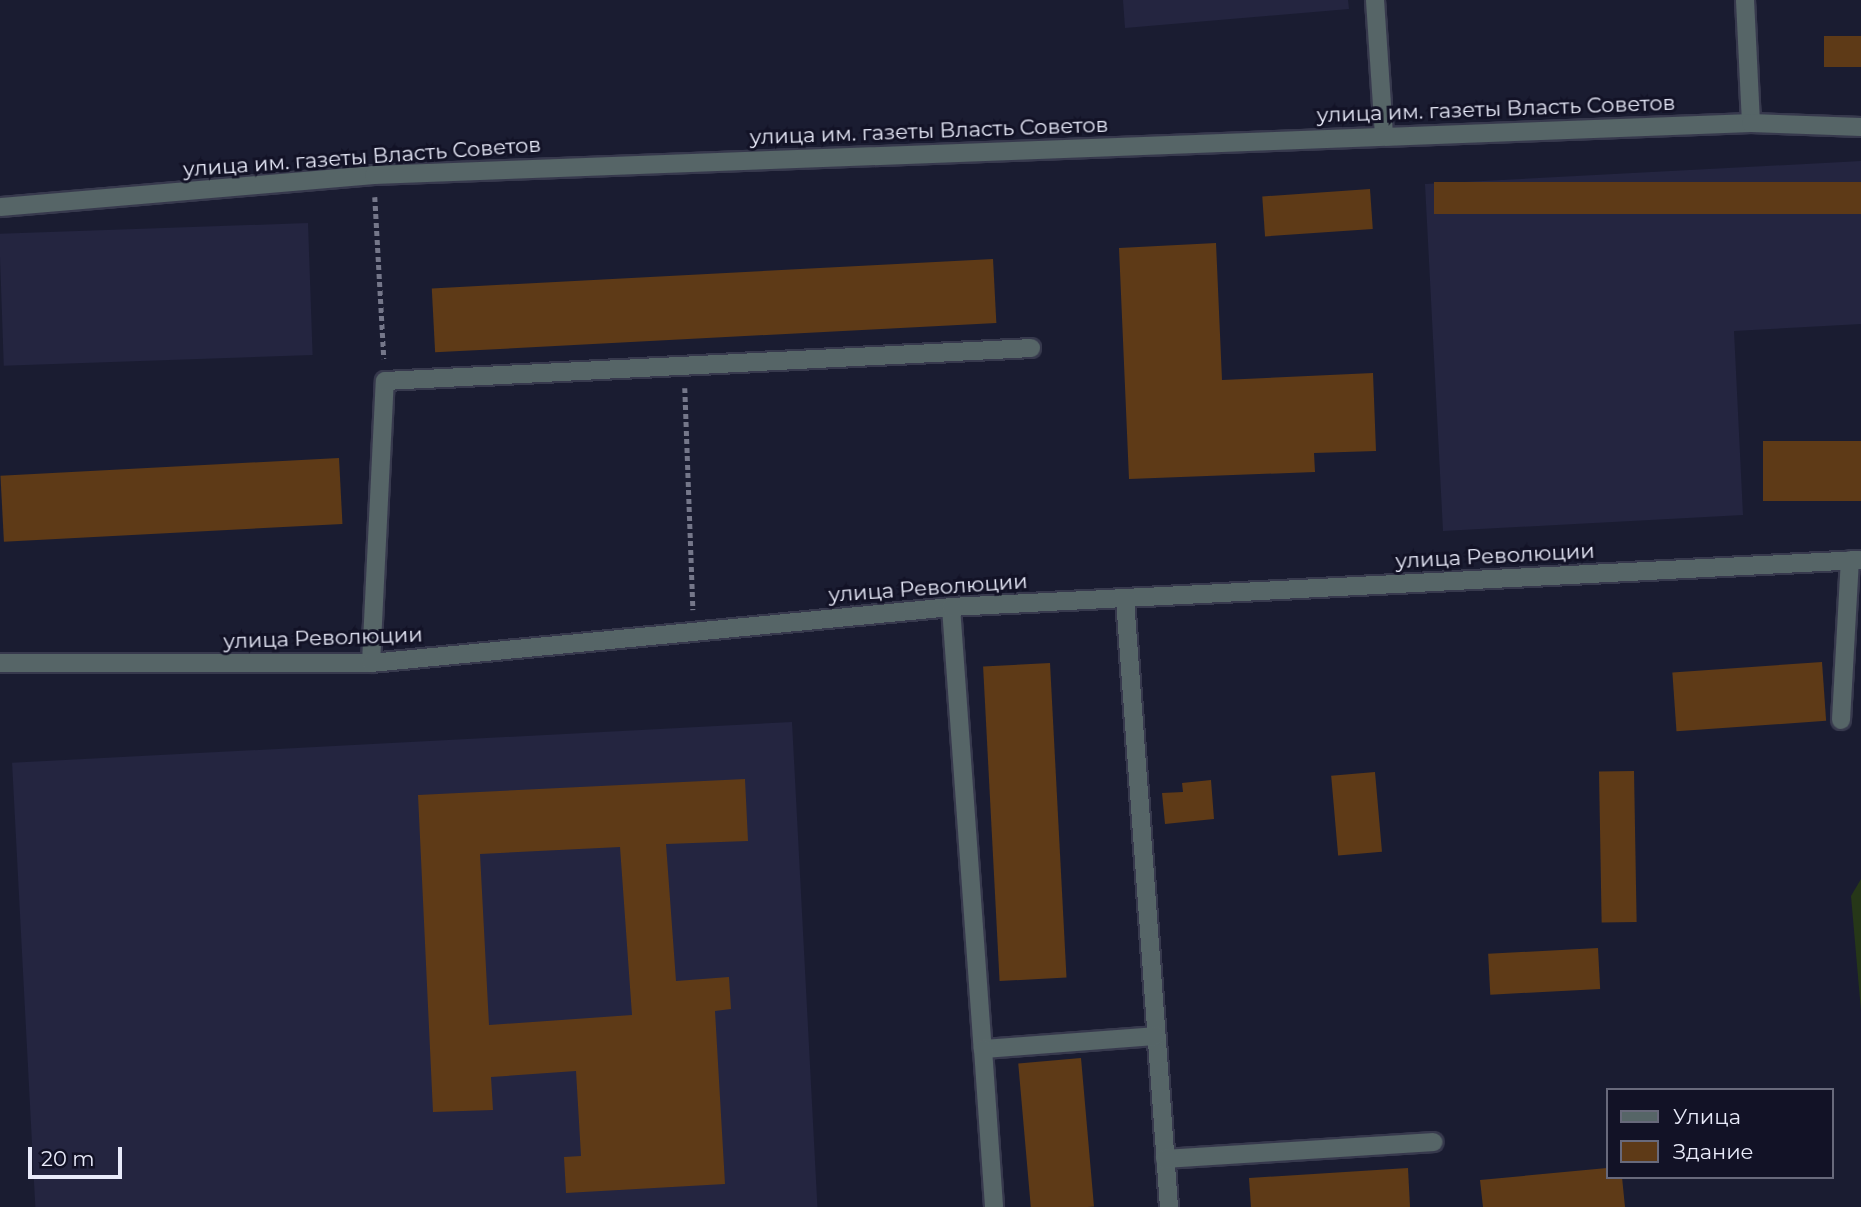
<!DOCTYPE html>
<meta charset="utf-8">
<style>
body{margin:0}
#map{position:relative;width:1861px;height:1207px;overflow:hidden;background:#1a1c31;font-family:Montserrat,sans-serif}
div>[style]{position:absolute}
.built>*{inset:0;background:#242540;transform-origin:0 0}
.green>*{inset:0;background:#263718}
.building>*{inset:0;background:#5e3a17;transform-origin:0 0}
.path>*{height:4.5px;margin-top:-2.25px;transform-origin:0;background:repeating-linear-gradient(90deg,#75778a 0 5px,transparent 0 8.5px)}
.roads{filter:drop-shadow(2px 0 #37394d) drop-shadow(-2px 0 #37394d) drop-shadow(0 2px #37394d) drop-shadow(0 -2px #37394d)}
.service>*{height:18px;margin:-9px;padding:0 9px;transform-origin:9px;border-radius:9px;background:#566567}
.minor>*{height:18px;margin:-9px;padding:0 9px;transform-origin:9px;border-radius:9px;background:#566567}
.tertiary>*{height:18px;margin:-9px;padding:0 9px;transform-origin:9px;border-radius:9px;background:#566567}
span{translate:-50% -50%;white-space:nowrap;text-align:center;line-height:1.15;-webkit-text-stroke:6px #121226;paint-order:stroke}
.street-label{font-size:21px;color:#e9ebfa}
.legend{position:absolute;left:1606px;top:1088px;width:228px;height:91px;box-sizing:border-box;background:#121226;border:2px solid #68697b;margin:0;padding:9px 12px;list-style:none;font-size:21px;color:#e9ebfa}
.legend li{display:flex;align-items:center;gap:14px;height:35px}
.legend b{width:35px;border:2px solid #68697b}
.scale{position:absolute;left:28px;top:1147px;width:94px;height:32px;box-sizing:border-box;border:4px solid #e9ebfa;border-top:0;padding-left:9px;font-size:21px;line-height:24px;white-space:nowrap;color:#e9ebfa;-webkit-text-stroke:5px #121226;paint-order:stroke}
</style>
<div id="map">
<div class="built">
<div style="clip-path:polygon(1123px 0,1348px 0,1349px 9px,1125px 28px)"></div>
<div style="clip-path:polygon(1861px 161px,1861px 324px,1734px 331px,1743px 515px,1443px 531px,1425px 184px)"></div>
<div style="left:308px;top:223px;width:132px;height:309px;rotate:88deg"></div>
<div style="left:792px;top:722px;width:486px;height:781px;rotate:87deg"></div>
</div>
<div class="green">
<div style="clip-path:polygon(1861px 879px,1861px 1011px,1851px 896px)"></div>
</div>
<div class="building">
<div style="left:1861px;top:36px;width:31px;height:37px;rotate:90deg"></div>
<div style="left:1861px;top:182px;width:32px;height:427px;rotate:90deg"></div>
<div style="left:1370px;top:189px;width:40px;height:108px;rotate:86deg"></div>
<div style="clip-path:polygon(1216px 243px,1222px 380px,1373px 373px,1376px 451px,1314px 453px,1315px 472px,1129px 479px,1119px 248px)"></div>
<div style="left:993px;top:259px;width:64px;height:562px;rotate:87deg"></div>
<div style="left:1861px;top:441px;width:60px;height:98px;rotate:90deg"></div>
<div style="left:339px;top:458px;width:66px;height:339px;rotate:87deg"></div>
<div style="left:1822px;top:662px;width:59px;height:150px;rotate:86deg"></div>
<div style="left:1050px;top:663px;width:315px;height:67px;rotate:87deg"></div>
<div style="left:1634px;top:771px;width:151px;height:35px;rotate:89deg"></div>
<div style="left:1375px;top:772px;width:80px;height:44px;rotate:85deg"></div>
<div style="clip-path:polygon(evenodd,745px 779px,748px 841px,666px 844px,676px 981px,729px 977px,731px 1009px,715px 1011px,725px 1184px,566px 1193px,564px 1157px,581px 1156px,576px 1071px,491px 1077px,493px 1110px,433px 1112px,418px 795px,745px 779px,620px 847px,632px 1015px,489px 1025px,480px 854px,620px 847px)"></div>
<div style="clip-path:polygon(1211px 780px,1214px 819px,1165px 824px,1162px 793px,1183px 792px,1182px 783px)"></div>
<div style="left:1598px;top:948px;width:41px;height:110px;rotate:87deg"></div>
<div style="left:1081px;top:1058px;width:149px;height:63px;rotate:85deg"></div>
<div style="clip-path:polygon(1408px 1168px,1410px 1207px,1251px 1207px,1249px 1178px)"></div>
<div style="clip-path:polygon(1607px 1168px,1607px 1177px,1622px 1177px,1625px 1207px,1483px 1207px,1480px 1180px)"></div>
</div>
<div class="path">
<div style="left:375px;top:197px;width:162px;rotate:86.8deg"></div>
<div style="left:685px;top:388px;width:222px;rotate:87.9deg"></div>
</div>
<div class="roads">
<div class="service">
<div style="left:1375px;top:0;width:136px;rotate:86.2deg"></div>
<div style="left:1745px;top:0;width:123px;rotate:87.2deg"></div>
<div style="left:1125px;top:599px;width:610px;rotate:85.86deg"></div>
<div style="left:951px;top:607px;width:443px;rotate:85.9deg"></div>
<div style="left:983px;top:1049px;width:173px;rotate:-4.3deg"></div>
<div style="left:371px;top:663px;width:282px;rotate:-87.2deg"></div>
<div style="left:385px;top:381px;width:647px;rotate:-2.92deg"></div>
<div style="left:1841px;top:720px;width:160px;rotate:-86.8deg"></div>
<div style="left:983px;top:1049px;width:158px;rotate:86deg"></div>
<div style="left:1165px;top:1159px;width:269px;rotate:-3.6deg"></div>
</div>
<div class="minor">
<div style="left:0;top:663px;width:371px"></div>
<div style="left:371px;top:663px;width:583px;rotate:-5.51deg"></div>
<div style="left:951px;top:607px;width:911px;rotate:-2.96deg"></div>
</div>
<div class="tertiary">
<div style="left:0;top:207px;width:375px;rotate:-4.9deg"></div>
<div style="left:374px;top:175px;width:1378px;rotate:-2.16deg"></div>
<div style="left:1751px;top:123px;width:110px;rotate:2.1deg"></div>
</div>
</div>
<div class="street-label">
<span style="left:1496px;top:109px;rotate:-2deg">улица им. газеты Власть Советов</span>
<span style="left:929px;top:131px;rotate:-2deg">улица им. газеты Власть Советов</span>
<span style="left:362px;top:157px;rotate:-4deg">улица им. газеты Власть Советов</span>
<span style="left:1495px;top:556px;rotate:-3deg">улица Революции</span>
<span style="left:928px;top:588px;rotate:-4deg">улица Революции</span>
<span style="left:323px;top:638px;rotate:-2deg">улица Революции</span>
</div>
<ul class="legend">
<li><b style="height:9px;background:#566567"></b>Улица</li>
<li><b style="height:19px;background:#5e3a17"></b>Здание</li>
</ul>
<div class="scale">20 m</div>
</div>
